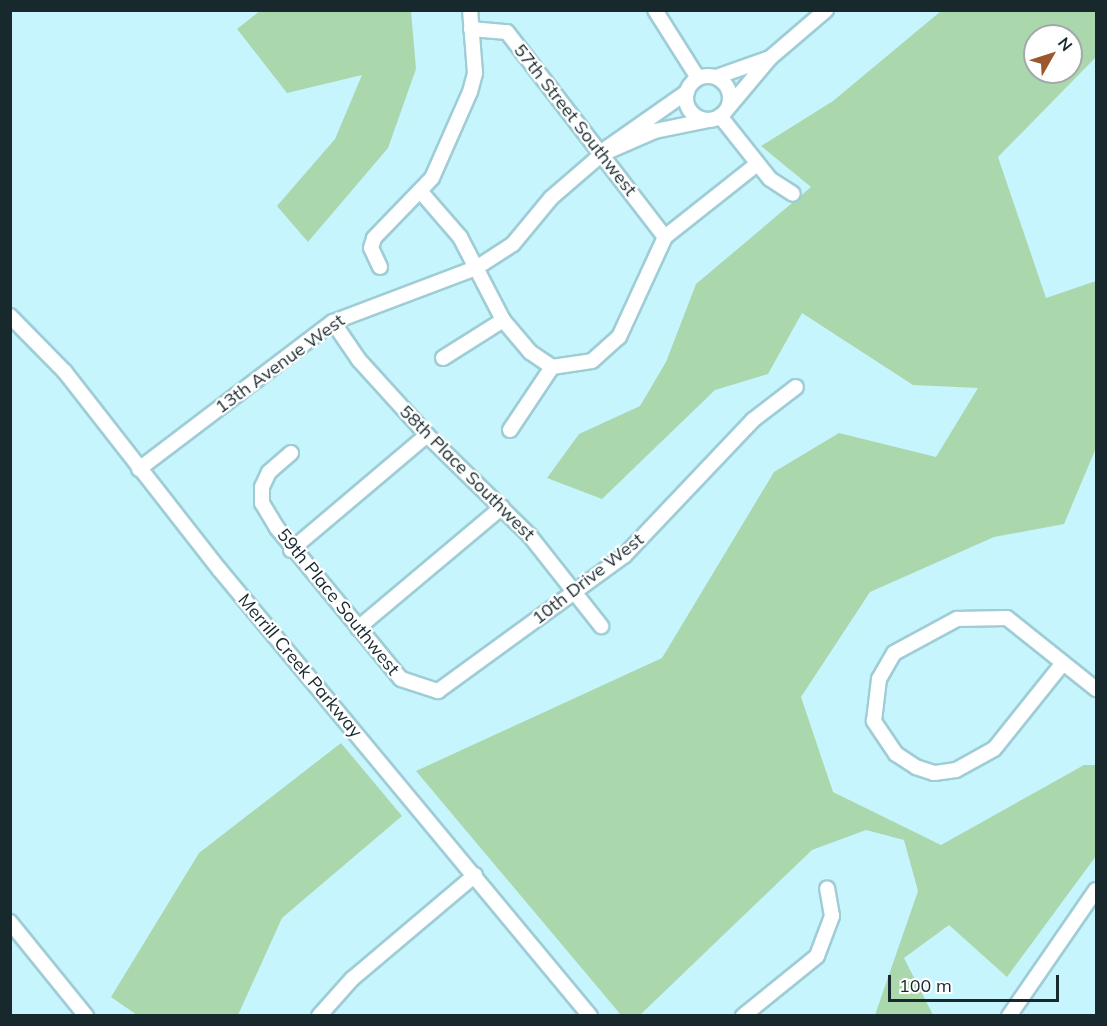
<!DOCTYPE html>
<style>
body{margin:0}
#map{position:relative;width:1107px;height:1026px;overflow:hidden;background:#c6f5fe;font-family:Mulish,sans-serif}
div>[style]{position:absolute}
.green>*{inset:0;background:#aad8ac}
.roads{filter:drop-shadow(2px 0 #9fcdd6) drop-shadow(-2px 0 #9fcdd6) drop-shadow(0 2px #9fcdd6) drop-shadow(0 -2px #9fcdd6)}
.minor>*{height:14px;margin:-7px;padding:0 7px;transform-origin:7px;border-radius:7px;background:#fff}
.minor>.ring{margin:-7px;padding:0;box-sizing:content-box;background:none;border:14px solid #fff;border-radius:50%}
span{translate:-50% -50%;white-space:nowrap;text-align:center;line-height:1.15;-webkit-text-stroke:4.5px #fff;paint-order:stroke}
.street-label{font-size:18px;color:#17292d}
.frame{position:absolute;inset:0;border:12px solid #17292d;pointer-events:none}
.north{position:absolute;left:1023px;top:24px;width:60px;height:60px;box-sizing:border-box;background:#fff;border:2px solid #a2a9ab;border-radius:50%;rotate:51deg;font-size:16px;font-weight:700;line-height:24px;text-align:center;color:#17292d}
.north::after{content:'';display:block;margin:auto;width:21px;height:27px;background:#9d572d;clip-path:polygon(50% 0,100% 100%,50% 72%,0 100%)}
.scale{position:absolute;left:888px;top:975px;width:171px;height:27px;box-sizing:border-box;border:3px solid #17292d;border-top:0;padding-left:8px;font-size:18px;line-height:21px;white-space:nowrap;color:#17292d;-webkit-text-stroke:4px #fff;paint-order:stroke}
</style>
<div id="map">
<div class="green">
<div style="clip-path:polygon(261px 10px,411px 11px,416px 69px,388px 148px,308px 242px,277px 206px,335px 139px,362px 75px,287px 93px,237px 29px)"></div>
<div style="clip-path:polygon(evenodd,941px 11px,1096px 11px,1096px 57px,998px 157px,1046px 298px,1096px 281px,1096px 448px,1064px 524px,994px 537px,870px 592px,801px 697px,833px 792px,941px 845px,1084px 765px,1096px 765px,1096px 856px,1007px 977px,949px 925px,904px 958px,933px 1015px,875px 1015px,918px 891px,904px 840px,866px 830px,812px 850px,640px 1015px,621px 1015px,416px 771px,662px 658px,774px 472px,839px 433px,936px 457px,978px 388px,913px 385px,802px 313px,768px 374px,715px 390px,602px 499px,547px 478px,579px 434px,640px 406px,666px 362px,696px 284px,811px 187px,761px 146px,833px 101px,941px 11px,1035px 36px,1071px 36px,1071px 72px,1035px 72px,1035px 36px)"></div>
<div style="clip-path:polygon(341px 743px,402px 816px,282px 918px,238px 1015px,137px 1015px,111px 997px,199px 853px)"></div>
</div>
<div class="roads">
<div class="minor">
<div style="left:655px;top:10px;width:80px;rotate:57.7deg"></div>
<div style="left:471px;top:29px;width:36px;rotate:5deg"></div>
<div style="left:507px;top:32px;width:259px;rotate:52.4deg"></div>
<div class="ring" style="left:686px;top:76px;width:30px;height:30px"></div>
<div style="left:716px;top:77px;width:57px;rotate:-19.4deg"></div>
<div style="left:770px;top:58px;width:74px;rotate:-40.6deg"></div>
<div style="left:728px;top:108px;width:65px;rotate:-50deg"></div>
<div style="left:720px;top:116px;width:80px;rotate:51.6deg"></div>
<div style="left:770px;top:179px;width:27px;rotate:33deg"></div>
<div style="left:607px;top:148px;width:98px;rotate:-35deg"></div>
<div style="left:421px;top:192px;width:60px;rotate:49.1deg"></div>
<div style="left:460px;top:237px;width:93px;rotate:62.6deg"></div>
<div style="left:503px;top:320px;width:42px;rotate:49.8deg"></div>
<div style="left:530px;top:352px;width:27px;rotate:34deg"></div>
<div style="left:380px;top:267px;width:21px;rotate:-115deg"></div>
<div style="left:371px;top:248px;width:10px;rotate:-73deg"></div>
<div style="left:374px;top:238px;width:83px;rotate:-46deg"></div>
<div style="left:432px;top:178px;width:94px;rotate:-66.2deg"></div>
<div style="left:470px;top:92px;width:20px;rotate:-75deg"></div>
<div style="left:475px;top:73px;width:63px;rotate:-94.5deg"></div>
<div style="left:10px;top:316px;width:78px;rotate:45.5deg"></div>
<div style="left:65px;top:372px;width:250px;rotate:52deg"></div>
<div style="left:219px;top:569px;width:581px;rotate:50.31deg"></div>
<div style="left:333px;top:322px;width:46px;rotate:55.6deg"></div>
<div style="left:359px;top:360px;width:101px;rotate:47.8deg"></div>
<div style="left:427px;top:435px;width:144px;rotate:44.4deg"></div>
<div style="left:530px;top:536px;width:115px;rotate:51.7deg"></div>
<div style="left:443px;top:358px;width:71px;rotate:-32.3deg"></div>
<div style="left:510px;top:430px;width:76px;rotate:-56.3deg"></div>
<div style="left:552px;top:367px;width:40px;rotate:-8.5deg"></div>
<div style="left:592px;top:361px;width:36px;rotate:-42deg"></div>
<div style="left:619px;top:337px;width:110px;rotate:-65.3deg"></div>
<div style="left:665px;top:237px;width:117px;rotate:-38.4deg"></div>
<div style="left:291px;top:453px;width:29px;rotate:139deg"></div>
<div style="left:269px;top:472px;width:17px;rotate:115deg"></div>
<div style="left:262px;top:487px;width:16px;rotate:90deg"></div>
<div style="left:262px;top:503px;width:29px;rotate:59deg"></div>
<div style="left:277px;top:528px;width:195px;rotate:50.6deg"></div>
<div style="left:401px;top:679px;width:39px;rotate:18deg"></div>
<div style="left:438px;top:691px;width:230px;rotate:-36deg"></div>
<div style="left:624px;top:556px;width:187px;rotate:-46.5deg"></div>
<div style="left:753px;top:420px;width:54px;rotate:-37.5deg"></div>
<div style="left:139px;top:469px;width:243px;rotate:-37.2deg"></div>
<div style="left:333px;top:322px;width:153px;rotate:-20.7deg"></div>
<div style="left:476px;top:268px;width:44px;rotate:-33deg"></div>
<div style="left:513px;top:244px;width:60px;rotate:-50.4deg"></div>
<div style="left:551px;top:198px;width:67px;rotate:-40.8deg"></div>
<div style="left:602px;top:154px;width:58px;rotate:-23.5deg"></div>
<div style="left:655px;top:131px;width:54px;rotate:-11.7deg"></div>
<div style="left:291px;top:550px;width:178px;rotate:-40.2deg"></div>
<div style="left:358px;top:628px;width:188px;rotate:-40deg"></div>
<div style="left:1063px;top:663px;width:110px;rotate:128.7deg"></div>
<div style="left:994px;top:749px;width:43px;rotate:151.1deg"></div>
<div style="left:956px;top:770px;width:22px;rotate:172deg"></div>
<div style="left:934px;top:773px;width:19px;rotate:-162deg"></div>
<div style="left:916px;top:767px;width:24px;rotate:-147deg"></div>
<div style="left:896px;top:754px;width:40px;rotate:-124deg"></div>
<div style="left:874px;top:721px;width:42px;rotate:-83.2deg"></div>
<div style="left:879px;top:679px;width:30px;rotate:-60deg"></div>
<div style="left:894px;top:653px;width:72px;rotate:-28.4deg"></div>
<div style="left:957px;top:619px;width:50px;rotate:-1.1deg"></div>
<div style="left:1007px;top:618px;width:114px;rotate:38.6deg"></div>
<div style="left:10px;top:922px;width:121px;rotate:51deg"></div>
<div style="left:319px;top:1016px;width:50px;rotate:-48.3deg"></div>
<div style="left:352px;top:979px;width:161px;rotate:-40.2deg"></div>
<div style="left:743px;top:1016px;width:95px;rotate:-39deg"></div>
<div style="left:817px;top:956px;width:43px;rotate:-69.4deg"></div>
<div style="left:832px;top:916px;width:28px;rotate:-100deg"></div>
<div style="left:1009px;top:1016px;width:153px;rotate:-55.4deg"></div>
</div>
</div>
<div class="street-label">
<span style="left:575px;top:120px;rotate:52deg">57th Street Southwest</span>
<span style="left:280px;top:364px;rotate:-36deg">13th Avenue West</span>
<span style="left:467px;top:473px;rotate:45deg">58th Place Southwest</span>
<span style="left:588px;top:579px;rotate:-38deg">10th Drive West</span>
<span style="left:338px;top:602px;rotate:51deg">59th Place Southwest</span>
<span style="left:300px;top:666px;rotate:50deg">Merrill Creek Parkway</span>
</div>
<div class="frame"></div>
<div class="north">N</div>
<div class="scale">100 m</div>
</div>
